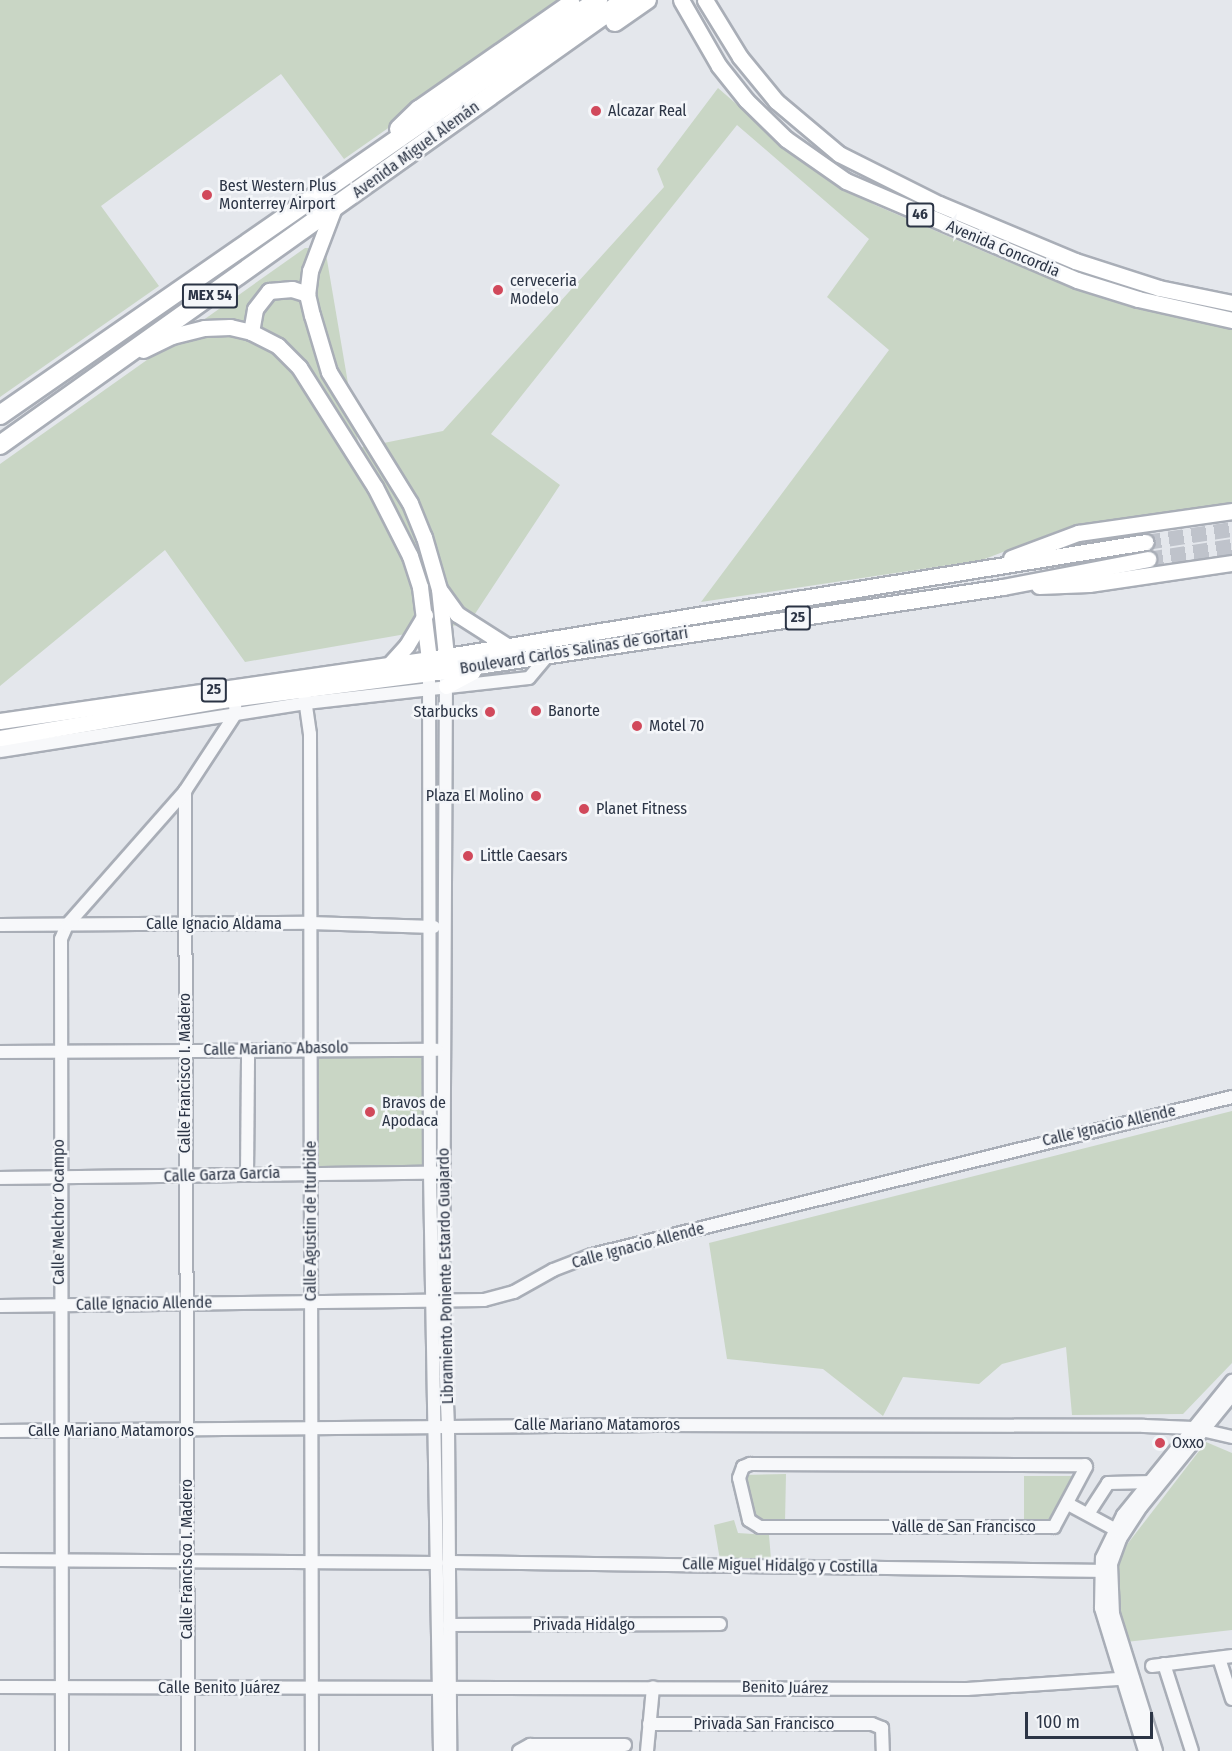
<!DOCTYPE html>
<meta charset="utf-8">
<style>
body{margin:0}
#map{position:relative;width:1232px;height:1751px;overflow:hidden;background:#e4e7ec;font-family:"Fira Sans Condensed",sans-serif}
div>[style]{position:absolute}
.green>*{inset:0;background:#c9d6c5;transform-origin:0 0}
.major-tunnel>*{height:15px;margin-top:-7.5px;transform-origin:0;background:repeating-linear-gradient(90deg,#bfc3cb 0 15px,transparent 0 23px)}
.roads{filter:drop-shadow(2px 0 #a9aeb7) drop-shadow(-2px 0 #a9aeb7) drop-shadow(0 2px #a9aeb7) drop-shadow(0 -2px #a9aeb7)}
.minor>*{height:12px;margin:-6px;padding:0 6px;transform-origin:6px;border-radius:6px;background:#f7f8fa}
.major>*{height:15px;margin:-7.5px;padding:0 7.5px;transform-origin:7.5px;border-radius:7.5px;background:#fff}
.highway>*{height:18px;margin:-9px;padding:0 9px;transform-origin:9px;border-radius:9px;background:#fff}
.dots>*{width:16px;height:16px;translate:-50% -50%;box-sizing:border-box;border:3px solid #f4f6f9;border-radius:50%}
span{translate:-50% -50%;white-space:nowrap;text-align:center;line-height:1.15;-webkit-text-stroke:5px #f4f6f9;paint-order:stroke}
.shield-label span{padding:2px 4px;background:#f4f6f9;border:2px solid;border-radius:4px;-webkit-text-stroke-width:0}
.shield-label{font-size:15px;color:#2b3445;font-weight:700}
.poi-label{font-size:16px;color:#2b3445}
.left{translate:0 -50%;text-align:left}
.right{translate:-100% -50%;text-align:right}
.street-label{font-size:16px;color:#2b3445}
.scale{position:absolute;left:1025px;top:1712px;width:128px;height:27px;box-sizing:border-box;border:3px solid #2b3445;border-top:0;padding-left:8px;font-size:18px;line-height:21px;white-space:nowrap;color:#2b3445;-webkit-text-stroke:4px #f4f6f9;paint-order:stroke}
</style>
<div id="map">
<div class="green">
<div style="clip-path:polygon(0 0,571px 0,344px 159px,281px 74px,101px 206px,159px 286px,0 397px)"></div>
<div style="clip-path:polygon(718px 88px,802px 161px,875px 205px,1006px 261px,1137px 309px,1232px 328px,1232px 505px,1060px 530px,982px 560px,701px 602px,889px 350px,827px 297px,869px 239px,737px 125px,491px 434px,560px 485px,469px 623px,245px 662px,165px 550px,0 686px,0 464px,305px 248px,325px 248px,359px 448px,443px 431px,664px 187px,657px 169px)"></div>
<div style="left:313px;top:1055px;width:113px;height:112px;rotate:1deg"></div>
<div style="clip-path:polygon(1232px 1111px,1232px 1363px,1183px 1414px,1072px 1415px,1066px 1347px,1002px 1364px,979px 1384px,903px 1377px,883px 1416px,823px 1369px,727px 1359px,709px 1243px)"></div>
<div style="clip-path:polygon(1206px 1442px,1232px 1453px,1232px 1630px,1126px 1642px,1113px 1589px,1122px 1551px)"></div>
<div style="clip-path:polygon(786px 1474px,785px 1522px,753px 1521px,743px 1475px)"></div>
<div style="clip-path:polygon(1024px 1476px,1075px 1476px,1049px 1525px,1024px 1522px)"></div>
<div style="clip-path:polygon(734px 1520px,738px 1533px,769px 1535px,771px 1559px,720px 1560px,714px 1525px)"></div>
</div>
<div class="major-tunnel">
<div style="left:1146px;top:542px;width:87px;rotate:-8.6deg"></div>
<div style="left:1148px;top:559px;width:85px;rotate:-8.8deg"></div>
</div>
<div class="roads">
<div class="minor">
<div style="left:429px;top:666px;width:507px;rotate:89.89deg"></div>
<div style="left:430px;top:1173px;width:578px;rotate:89.01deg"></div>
<div style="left:446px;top:678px;width:625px;rotate:90.28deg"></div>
<div style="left:443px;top:1303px;width:123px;rotate:87.7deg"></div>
<div style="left:448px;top:1426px;width:325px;rotate:89.6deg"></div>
<div style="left:304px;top:692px;width:42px;rotate:81.9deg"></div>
<div style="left:310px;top:734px;width:1017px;rotate:89.89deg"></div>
<div style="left:0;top:751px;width:310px;rotate:-8.9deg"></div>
<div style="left:306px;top:703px;width:224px;rotate:-6.4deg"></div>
<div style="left:529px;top:678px;width:31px;rotate:-50deg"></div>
<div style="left:185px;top:791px;width:960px;rotate:89.82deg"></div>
<div style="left:0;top:925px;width:310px;rotate:-0.4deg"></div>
<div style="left:310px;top:923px;width:124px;rotate:1.8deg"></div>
<div style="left:0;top:1052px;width:437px;rotate:-0.3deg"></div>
<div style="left:247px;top:1175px;width:125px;rotate:-89.5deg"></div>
<div style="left:0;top:1178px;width:437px;rotate:-0.7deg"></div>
<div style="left:0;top:1306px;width:484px;rotate:-0.7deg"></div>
<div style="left:484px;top:1300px;width:31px;rotate:-15deg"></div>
<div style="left:514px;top:1292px;width:45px;rotate:-29.4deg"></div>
<div style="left:553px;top:1270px;width:42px;rotate:-21deg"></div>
<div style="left:592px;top:1255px;width:659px;rotate:-13.87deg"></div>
<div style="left:0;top:1431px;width:656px;rotate:-0.52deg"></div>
<div style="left:656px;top:1425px;width:488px;rotate:0.1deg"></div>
<div style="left:1144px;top:1426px;width:49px;rotate:2.3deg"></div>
<div style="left:1193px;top:1428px;width:40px;rotate:13deg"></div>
<div style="left:750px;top:1464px;width:335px;rotate:0.2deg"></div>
<div style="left:1085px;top:1465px;width:2px;rotate:63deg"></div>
<div style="left:1086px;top:1467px;width:68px;rotate:118.1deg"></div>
<div style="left:1054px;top:1527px;width:294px;rotate:180deg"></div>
<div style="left:760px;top:1527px;width:13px;rotate:-148deg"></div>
<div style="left:749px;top:1520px;width:43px;rotate:-103.4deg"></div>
<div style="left:739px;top:1478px;width:12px;rotate:-70deg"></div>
<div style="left:743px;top:1467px;width:8px;rotate:-23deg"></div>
<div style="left:1068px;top:1504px;width:59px;rotate:28.3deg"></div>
<div style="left:1088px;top:1514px;width:37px;rotate:-57deg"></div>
<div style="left:1108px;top:1483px;width:45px;rotate:-1.3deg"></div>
<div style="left:0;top:1560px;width:437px;rotate:0.4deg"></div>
<div style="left:450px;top:1562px;width:660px;rotate:0.78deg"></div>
<div style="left:449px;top:1625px;width:271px;rotate:-0.2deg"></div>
<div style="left:1219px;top:1658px;width:43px;rotate:72.4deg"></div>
<div style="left:1164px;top:1664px;width:91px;rotate:72.2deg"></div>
<div style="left:1152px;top:1666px;width:81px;rotate:-7.1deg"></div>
<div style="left:0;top:1687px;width:967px;rotate:0.12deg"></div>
<div style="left:967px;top:1689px;width:166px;rotate:-3.8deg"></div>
<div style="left:649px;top:1724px;width:223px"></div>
<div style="left:872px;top:1724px;width:11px;rotate:22deg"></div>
<div style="left:882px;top:1728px;width:23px;rotate:88deg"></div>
<div style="left:62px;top:1751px;width:812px;rotate:-90.07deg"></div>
<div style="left:61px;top:939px;width:15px;rotate:-67deg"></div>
<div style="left:67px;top:925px;width:179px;rotate:-48.6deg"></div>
<div style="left:185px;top:791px;width:93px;rotate:-56.8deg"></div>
<div style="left:236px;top:713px;width:14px;rotate:-98deg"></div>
<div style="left:519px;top:1751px;width:13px;rotate:-29deg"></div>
<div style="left:530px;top:1745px;width:95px"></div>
<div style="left:647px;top:1751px;width:64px;rotate:-84.6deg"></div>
<div style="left:1145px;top:1751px;width:150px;rotate:-107.1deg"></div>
<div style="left:1101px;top:1608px;width:50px;rotate:-88.9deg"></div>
<div style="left:1102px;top:1558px;width:48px;rotate:-64deg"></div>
<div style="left:1123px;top:1515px;width:173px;rotate:-50.9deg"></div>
<div style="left:1156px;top:1751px;width:144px;rotate:-107.4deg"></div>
<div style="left:1113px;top:1614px;width:50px;rotate:-92.3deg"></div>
<div style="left:1111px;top:1564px;width:27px;rotate:-70deg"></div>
<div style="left:1120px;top:1539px;width:38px;rotate:-57deg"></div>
<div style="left:1141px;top:1507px;width:144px;rotate:-50.9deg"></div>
</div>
<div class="major">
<div style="left:681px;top:0;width:76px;rotate:60.1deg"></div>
<div style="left:719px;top:66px;width:43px;rotate:51.5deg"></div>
<div style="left:746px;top:100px;width:56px;rotate:44.3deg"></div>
<div style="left:786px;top:139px;width:73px;rotate:35deg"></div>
<div style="left:846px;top:181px;width:251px;rotate:23.2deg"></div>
<div style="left:1077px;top:280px;width:64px;rotate:17.3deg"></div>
<div style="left:1138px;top:299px;width:96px;rotate:12.6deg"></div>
<div style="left:705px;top:0;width:67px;rotate:58.4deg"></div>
<div style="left:740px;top:57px;width:57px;rotate:50.7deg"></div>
<div style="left:776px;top:101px;width:82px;rotate:40.1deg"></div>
<div style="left:839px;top:154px;width:112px;rotate:26.6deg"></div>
<div style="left:939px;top:204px;width:147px;rotate:22.7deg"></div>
<div style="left:1075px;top:261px;width:88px;rotate:17.8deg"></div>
<div style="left:1159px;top:288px;width:75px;rotate:11.6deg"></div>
<div style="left:333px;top:210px;width:65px;rotate:110.7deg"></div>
<div style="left:310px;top:271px;width:23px;rotate:97deg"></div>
<div style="left:307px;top:294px;width:22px;rotate:77deg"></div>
<div style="left:312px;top:315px;width:59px;rotate:73.4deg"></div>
<div style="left:329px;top:372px;width:154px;rotate:58.3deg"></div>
<div style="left:410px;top:503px;width:37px;rotate:68deg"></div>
<div style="left:424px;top:537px;width:54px;rotate:73.9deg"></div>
<div style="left:439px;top:589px;width:67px;rotate:84deg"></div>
<div style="left:251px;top:332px;width:23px;rotate:-80deg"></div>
<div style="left:255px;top:309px;width:23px;rotate:-52deg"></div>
<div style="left:269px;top:291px;width:23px;rotate:-5deg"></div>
<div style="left:292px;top:289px;width:16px;rotate:18deg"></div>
<div style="left:143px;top:350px;width:32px;rotate:-26deg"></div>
<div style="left:172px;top:336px;width:33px;rotate:-14deg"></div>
<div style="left:204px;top:328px;width:26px;rotate:-2deg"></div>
<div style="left:230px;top:327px;width:22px;rotate:13deg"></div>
<div style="left:251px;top:332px;width:30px;rotate:27deg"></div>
<div style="left:278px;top:346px;width:30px;rotate:45deg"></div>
<div style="left:299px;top:367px;width:142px;rotate:57.7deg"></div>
<div style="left:375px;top:487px;width:77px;rotate:63.1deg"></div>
<div style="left:410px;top:556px;width:33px;rotate:72deg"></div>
<div style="left:420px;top:587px;width:73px;rotate:82.9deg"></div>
<div style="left:1011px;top:558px;width:72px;rotate:-20.5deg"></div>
<div style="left:1078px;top:533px;width:156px;rotate:-8.1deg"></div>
<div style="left:1039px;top:586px;width:50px;rotate:-2.3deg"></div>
<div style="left:1089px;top:584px;width:145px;rotate:-8.4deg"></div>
<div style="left:441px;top:592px;width:27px;rotate:54deg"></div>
<div style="left:457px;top:614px;width:59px;rotate:32.6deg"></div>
<div style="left:390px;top:664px;width:25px;rotate:-48deg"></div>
<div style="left:407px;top:645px;width:35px;rotate:-59deg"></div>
<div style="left:446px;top:686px;width:30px;rotate:-28deg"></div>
<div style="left:0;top:721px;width:433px;rotate:-8.2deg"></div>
<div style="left:429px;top:659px;width:726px;rotate:-9.27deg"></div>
<div style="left:0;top:738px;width:225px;rotate:-9.7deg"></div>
<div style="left:222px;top:700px;width:210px;rotate:-7.4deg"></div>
<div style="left:430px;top:673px;width:579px;rotate:-8.54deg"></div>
<div style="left:1003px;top:587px;width:148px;rotate:-10.9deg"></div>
</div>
<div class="highway">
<div style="left:615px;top:22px;width:39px;rotate:-35deg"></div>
<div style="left:399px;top:129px;width:28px;rotate:-44deg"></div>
<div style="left:419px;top:110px;width:185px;rotate:-34.9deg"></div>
<div style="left:0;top:415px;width:728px;rotate:-34.76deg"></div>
<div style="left:0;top:445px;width:767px;rotate:-35.45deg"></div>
</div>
</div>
<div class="dots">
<div style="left:596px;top:111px;background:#d1495b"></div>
<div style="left:207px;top:195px;background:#d1495b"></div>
<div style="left:498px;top:290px;background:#d1495b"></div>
<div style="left:536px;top:711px;background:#d1495b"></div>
<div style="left:490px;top:712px;background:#d1495b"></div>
<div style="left:637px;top:726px;background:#d1495b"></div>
<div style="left:536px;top:796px;background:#d1495b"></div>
<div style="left:584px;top:809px;background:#d1495b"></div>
<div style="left:468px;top:856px;background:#d1495b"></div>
<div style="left:370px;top:1112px;background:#d1495b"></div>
<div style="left:1160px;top:1443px;background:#d1495b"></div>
</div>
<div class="shield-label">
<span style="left:920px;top:215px">46</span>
<span style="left:210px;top:296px">MEX 54</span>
<span style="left:798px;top:618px">25</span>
<span style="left:214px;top:690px">25</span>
</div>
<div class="poi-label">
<span class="left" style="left:608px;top:111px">Alcazar Real</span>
<span class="left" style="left:219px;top:195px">Best Western Plus<br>Monterrey Airport</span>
<span class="left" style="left:510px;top:290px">cerveceria<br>Modelo</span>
<span class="left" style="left:548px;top:711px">Banorte</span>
<span class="right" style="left:478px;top:712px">Starbucks</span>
<span class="left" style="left:649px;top:726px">Motel 70</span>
<span class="right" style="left:524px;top:796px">Plaza El Molino</span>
<span class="left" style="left:596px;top:809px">Planet Fitness</span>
<span class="left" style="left:480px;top:856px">Little Caesars</span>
<span class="left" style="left:382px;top:1112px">Bravos de<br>Apodaca</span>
<span class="left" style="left:1172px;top:1443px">Oxxo</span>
</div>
<div class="street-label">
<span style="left:416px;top:150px;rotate:-36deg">Avenida Miguel Alemán</span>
<span style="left:1003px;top:249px;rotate:23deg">Avenida Concordia</span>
<span style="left:574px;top:651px;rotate:-9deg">Boulevard Carlos Salinas de Gortari</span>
<span style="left:214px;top:924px">Calle Ignacio Aldama</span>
<span style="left:276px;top:1049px;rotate:-1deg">Calle Mariano Abasolo</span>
<span style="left:185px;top:1073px;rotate:-90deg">Calle Francisco I. Madero</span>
<span style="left:1109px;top:1126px;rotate:-13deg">Calle Ignacio Allende</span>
<span style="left:222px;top:1175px;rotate:-2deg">Calle Garza García</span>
<span style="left:59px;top:1212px;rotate:-90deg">Calle Melchor Ocampo</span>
<span style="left:311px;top:1221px;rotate:-90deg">Calle Agustin de Iturbide</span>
<span style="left:638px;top:1246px;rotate:-15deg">Calle Ignacio Allende</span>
<span style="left:446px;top:1276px;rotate:-91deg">Libramiento Poniente Estardo Guajardo</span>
<span style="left:144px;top:1304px;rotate:-1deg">Calle Ignacio Allende</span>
<span style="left:597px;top:1425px">Calle Mariano Matamoros</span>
<span style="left:111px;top:1431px">Calle Mariano Matamoros</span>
<span style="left:964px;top:1527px">Valle de San Francisco</span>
<span style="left:187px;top:1559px;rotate:-90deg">Calle Francisco I. Madero</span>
<span style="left:780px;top:1566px;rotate:1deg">Calle Miguel Hidalgo y Costilla</span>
<span style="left:584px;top:1625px">Privada Hidalgo</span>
<span style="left:219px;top:1688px">Calle Benito Juárez</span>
<span style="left:785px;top:1688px;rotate:1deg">Benito Juárez</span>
<span style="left:764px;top:1724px">Privada San Francisco</span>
</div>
<div class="scale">100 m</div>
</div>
